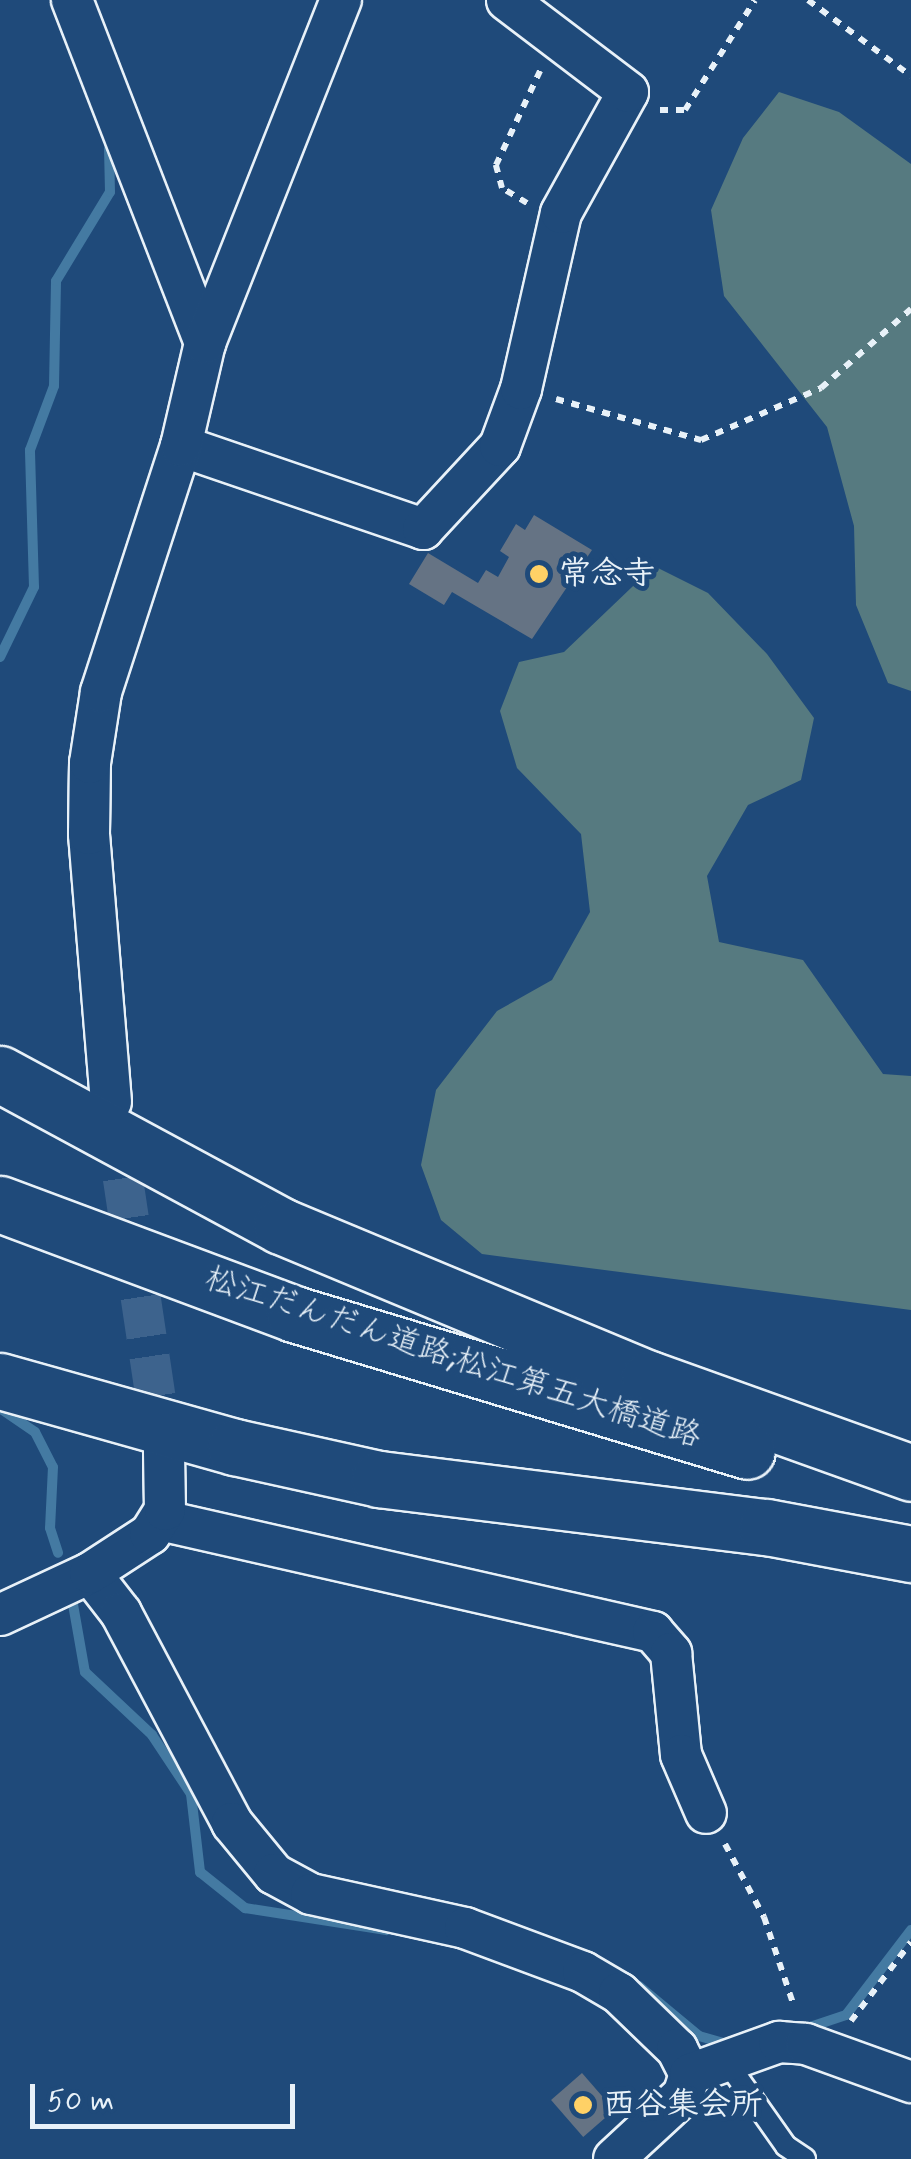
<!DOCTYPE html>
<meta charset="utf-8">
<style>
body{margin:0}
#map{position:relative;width:911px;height:2159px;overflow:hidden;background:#1f4a7a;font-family:Mynerve,"Klee One",sans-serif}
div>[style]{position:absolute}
.green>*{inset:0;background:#567a80}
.stream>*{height:10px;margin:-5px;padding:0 5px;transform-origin:5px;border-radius:5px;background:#447aa2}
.building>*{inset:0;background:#657384;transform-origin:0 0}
.minor-tunnel>*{height:40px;margin-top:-20px;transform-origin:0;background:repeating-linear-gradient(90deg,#3d638d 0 40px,transparent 0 60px)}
.path>*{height:6px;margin-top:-3px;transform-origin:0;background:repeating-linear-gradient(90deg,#e8f1f8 0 8px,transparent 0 16px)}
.roads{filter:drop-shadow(2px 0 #e8f1f8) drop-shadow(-2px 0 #e8f1f8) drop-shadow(0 2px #e8f1f8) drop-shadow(0 -2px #e8f1f8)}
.service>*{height:20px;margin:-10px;padding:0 10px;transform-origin:10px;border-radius:10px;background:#1f4a7a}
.minor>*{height:40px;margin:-20px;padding:0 20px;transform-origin:20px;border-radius:20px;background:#1f4a7a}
.motorway>*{height:55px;margin:-27.5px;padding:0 27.5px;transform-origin:27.5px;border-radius:27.5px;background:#1f4a7a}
.dots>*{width:28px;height:28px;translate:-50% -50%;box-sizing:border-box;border:5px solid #1f4a7a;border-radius:50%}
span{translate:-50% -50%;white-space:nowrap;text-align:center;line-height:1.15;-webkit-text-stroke:10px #1f4a7a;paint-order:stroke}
.poi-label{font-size:32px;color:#e8f1f8;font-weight:700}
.left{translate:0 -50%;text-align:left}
.street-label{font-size:32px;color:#e8f1f8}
.scale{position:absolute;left:30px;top:2084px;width:265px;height:45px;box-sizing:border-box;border:5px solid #e8f1f8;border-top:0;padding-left:12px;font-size:30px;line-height:35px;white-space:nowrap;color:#e8f1f8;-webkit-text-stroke:8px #1f4a7a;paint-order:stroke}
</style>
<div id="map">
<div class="green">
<div style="clip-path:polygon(779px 92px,839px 112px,911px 164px,911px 691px,888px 683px,856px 605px,854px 526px,827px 427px,724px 296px,711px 210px,743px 138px)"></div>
<div style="clip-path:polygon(654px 566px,708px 593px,767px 654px,814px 718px,801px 780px,748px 805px,707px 876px,719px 942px,803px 960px,883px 1074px,911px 1076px,911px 1310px,482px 1254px,441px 1220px,421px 1165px,436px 1090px,497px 1011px,552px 980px,590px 912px,581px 834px,517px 768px,500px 711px,519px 662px,564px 652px)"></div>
</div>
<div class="stream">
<div style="left:0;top:657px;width:78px;rotate:-64.1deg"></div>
<div style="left:34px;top:587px;width:137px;rotate:-91.7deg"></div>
<div style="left:30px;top:450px;width:68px;rotate:-69.4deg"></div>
<div style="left:54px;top:386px;width:105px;rotate:-88.9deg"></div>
<div style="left:56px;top:281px;width:104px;rotate:-58.8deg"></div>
<div style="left:110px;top:192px;width:43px;rotate:-91.3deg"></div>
<div style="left:1px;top:1409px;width:41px;rotate:34.1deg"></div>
<div style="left:35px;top:1432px;width:39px;rotate:63deg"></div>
<div style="left:53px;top:1467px;width:61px;rotate:92.8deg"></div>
<div style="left:50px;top:1528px;width:26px;rotate:72deg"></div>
<div style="left:71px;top:1593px;width:80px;rotate:80deg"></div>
<div style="left:85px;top:1672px;width:92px;rotate:43.2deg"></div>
<div style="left:152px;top:1735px;width:71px;rotate:56.5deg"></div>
<div style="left:191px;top:1794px;width:79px;rotate:83.4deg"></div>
<div style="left:200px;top:1872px;width:58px;rotate:38.7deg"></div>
<div style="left:245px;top:1908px;width:143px;rotate:8.9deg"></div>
<div style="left:639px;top:1986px;width:78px;rotate:39.8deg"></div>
<div style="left:699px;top:2036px;width:29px;rotate:16deg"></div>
<div style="left:807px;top:2028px;width:41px;rotate:-18.4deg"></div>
<div style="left:846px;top:2015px;width:107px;rotate:-52.6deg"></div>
</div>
<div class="building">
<div style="clip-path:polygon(534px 515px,592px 550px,532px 639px,452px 592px,444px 605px,409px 584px,428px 553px,478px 583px,486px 570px,498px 577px,509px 557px,500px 551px,516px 524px,525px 530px)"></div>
<div style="left:582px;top:2073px;width:49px;height:41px;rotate:49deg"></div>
</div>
<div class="minor-tunnel">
<div style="left:114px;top:1119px;width:332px;rotate:81.5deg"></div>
</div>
<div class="path">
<div style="left:808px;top:0;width:128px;rotate:36.4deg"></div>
<div style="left:660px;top:110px;width:25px"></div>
<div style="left:685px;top:110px;width:130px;rotate:-57.5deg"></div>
<div style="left:527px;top:203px;width:29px;rotate:-149deg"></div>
<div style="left:502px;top:188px;width:24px;rotate:-105deg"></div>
<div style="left:496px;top:165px;width:104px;rotate:-64.9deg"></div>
<div style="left:556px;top:399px;width:151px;rotate:15.8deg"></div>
<div style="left:701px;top:440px;width:131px;rotate:-23.4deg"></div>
<div style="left:821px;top:388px;width:120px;rotate:-41.3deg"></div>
<div style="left:725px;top:1844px;width:83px;rotate:61.9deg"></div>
<div style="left:764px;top:1917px;width:94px;rotate:71.4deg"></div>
<div style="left:851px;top:2021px;width:99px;rotate:-52.8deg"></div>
</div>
<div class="roads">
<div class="service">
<div style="left:726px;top:2061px;width:104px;rotate:54.8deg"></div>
<div style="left:786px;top:2146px;width:23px;rotate:34deg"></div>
</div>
<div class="minor">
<div style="left:72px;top:0;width:368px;rotate:68.8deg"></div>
<div style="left:181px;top:446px;width:256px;rotate:18.9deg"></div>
<div style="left:423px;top:529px;width:113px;rotate:-47.1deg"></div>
<div style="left:500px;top:446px;width:61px;rotate:-69.8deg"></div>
<div style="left:521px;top:389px;width:180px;rotate:-77.2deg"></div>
<div style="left:561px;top:213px;width:138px;rotate:-61deg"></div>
<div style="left:628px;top:92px;width:152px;rotate:-142.8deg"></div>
<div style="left:111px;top:1102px;width:269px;rotate:-94.7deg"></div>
<div style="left:89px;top:834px;width:71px;rotate:-89.2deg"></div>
<div style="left:90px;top:763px;width:72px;rotate:-81.2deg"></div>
<div style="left:101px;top:692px;width:259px;rotate:-72deg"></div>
<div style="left:181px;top:446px;width:106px;rotate:-76.9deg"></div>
<div style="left:205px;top:343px;width:369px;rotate:-68.4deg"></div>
<div style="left:160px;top:1520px;width:506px;rotate:12.8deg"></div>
<div style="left:653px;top:1632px;width:28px;rotate:49deg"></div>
<div style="left:671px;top:1653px;width:102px;rotate:84.4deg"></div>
<div style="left:681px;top:1755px;width:63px;rotate:66.7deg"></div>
<div style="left:90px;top:1573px;width:51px;rotate:52.2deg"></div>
<div style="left:121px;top:1613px;width:238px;rotate:62.1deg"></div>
<div style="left:232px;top:1823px;width:66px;rotate:50.5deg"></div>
<div style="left:274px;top:1874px;width:42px;rotate:28.4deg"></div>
<div style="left:311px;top:1894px;width:158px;rotate:12.4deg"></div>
<div style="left:465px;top:1928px;width:126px;rotate:20.4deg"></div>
<div style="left:583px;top:1972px;width:42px;rotate:30.3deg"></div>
<div style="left:619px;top:1993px;width:81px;rotate:44deg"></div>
<div style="left:677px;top:2049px;width:28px;rotate:63deg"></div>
<div style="left:690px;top:2074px;width:22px;rotate:108deg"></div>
<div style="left:683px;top:2095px;width:94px;rotate:137.2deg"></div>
<div style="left:0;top:1615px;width:99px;rotate:-25deg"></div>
<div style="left:90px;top:1573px;width:72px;rotate:-33deg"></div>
<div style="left:150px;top:1534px;width:28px;rotate:-58deg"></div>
<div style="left:165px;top:1510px;width:59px;rotate:-91deg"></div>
<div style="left:690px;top:2074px;width:95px;rotate:-19.8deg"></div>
<div style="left:779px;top:2042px;width:27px;rotate:4deg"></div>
<div style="left:806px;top:2044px;width:112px;rotate:19.9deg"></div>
</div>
<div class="motorway">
<div style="left:0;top:1074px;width:319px;rotate:28.4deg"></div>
<div style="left:281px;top:1226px;width:399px;rotate:22.6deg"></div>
<div style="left:649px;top:1379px;width:278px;rotate:19.7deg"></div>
<div style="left:0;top:1204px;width:314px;rotate:20.5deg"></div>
<div style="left:294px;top:1314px;width:473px;rotate:16.8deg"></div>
<div style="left:0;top:1381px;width:244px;rotate:15.7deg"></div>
<div style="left:235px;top:1447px;width:148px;rotate:12.5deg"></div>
<div style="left:379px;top:1479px;width:391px;rotate:7.1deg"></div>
<div style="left:767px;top:1527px;width:147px;rotate:10.6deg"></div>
</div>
</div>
<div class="dots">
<div style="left:539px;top:574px;background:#ffd166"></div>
<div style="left:583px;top:2105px;background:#ffd166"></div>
</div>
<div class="poi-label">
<span class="left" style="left:559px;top:574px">常念寺</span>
<span class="left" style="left:603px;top:2105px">西谷集会所</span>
</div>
<div class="street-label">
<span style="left:453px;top:1358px;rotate:18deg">松江だんだん道路;松江第五大橋道路</span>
</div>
<div class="scale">50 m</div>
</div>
